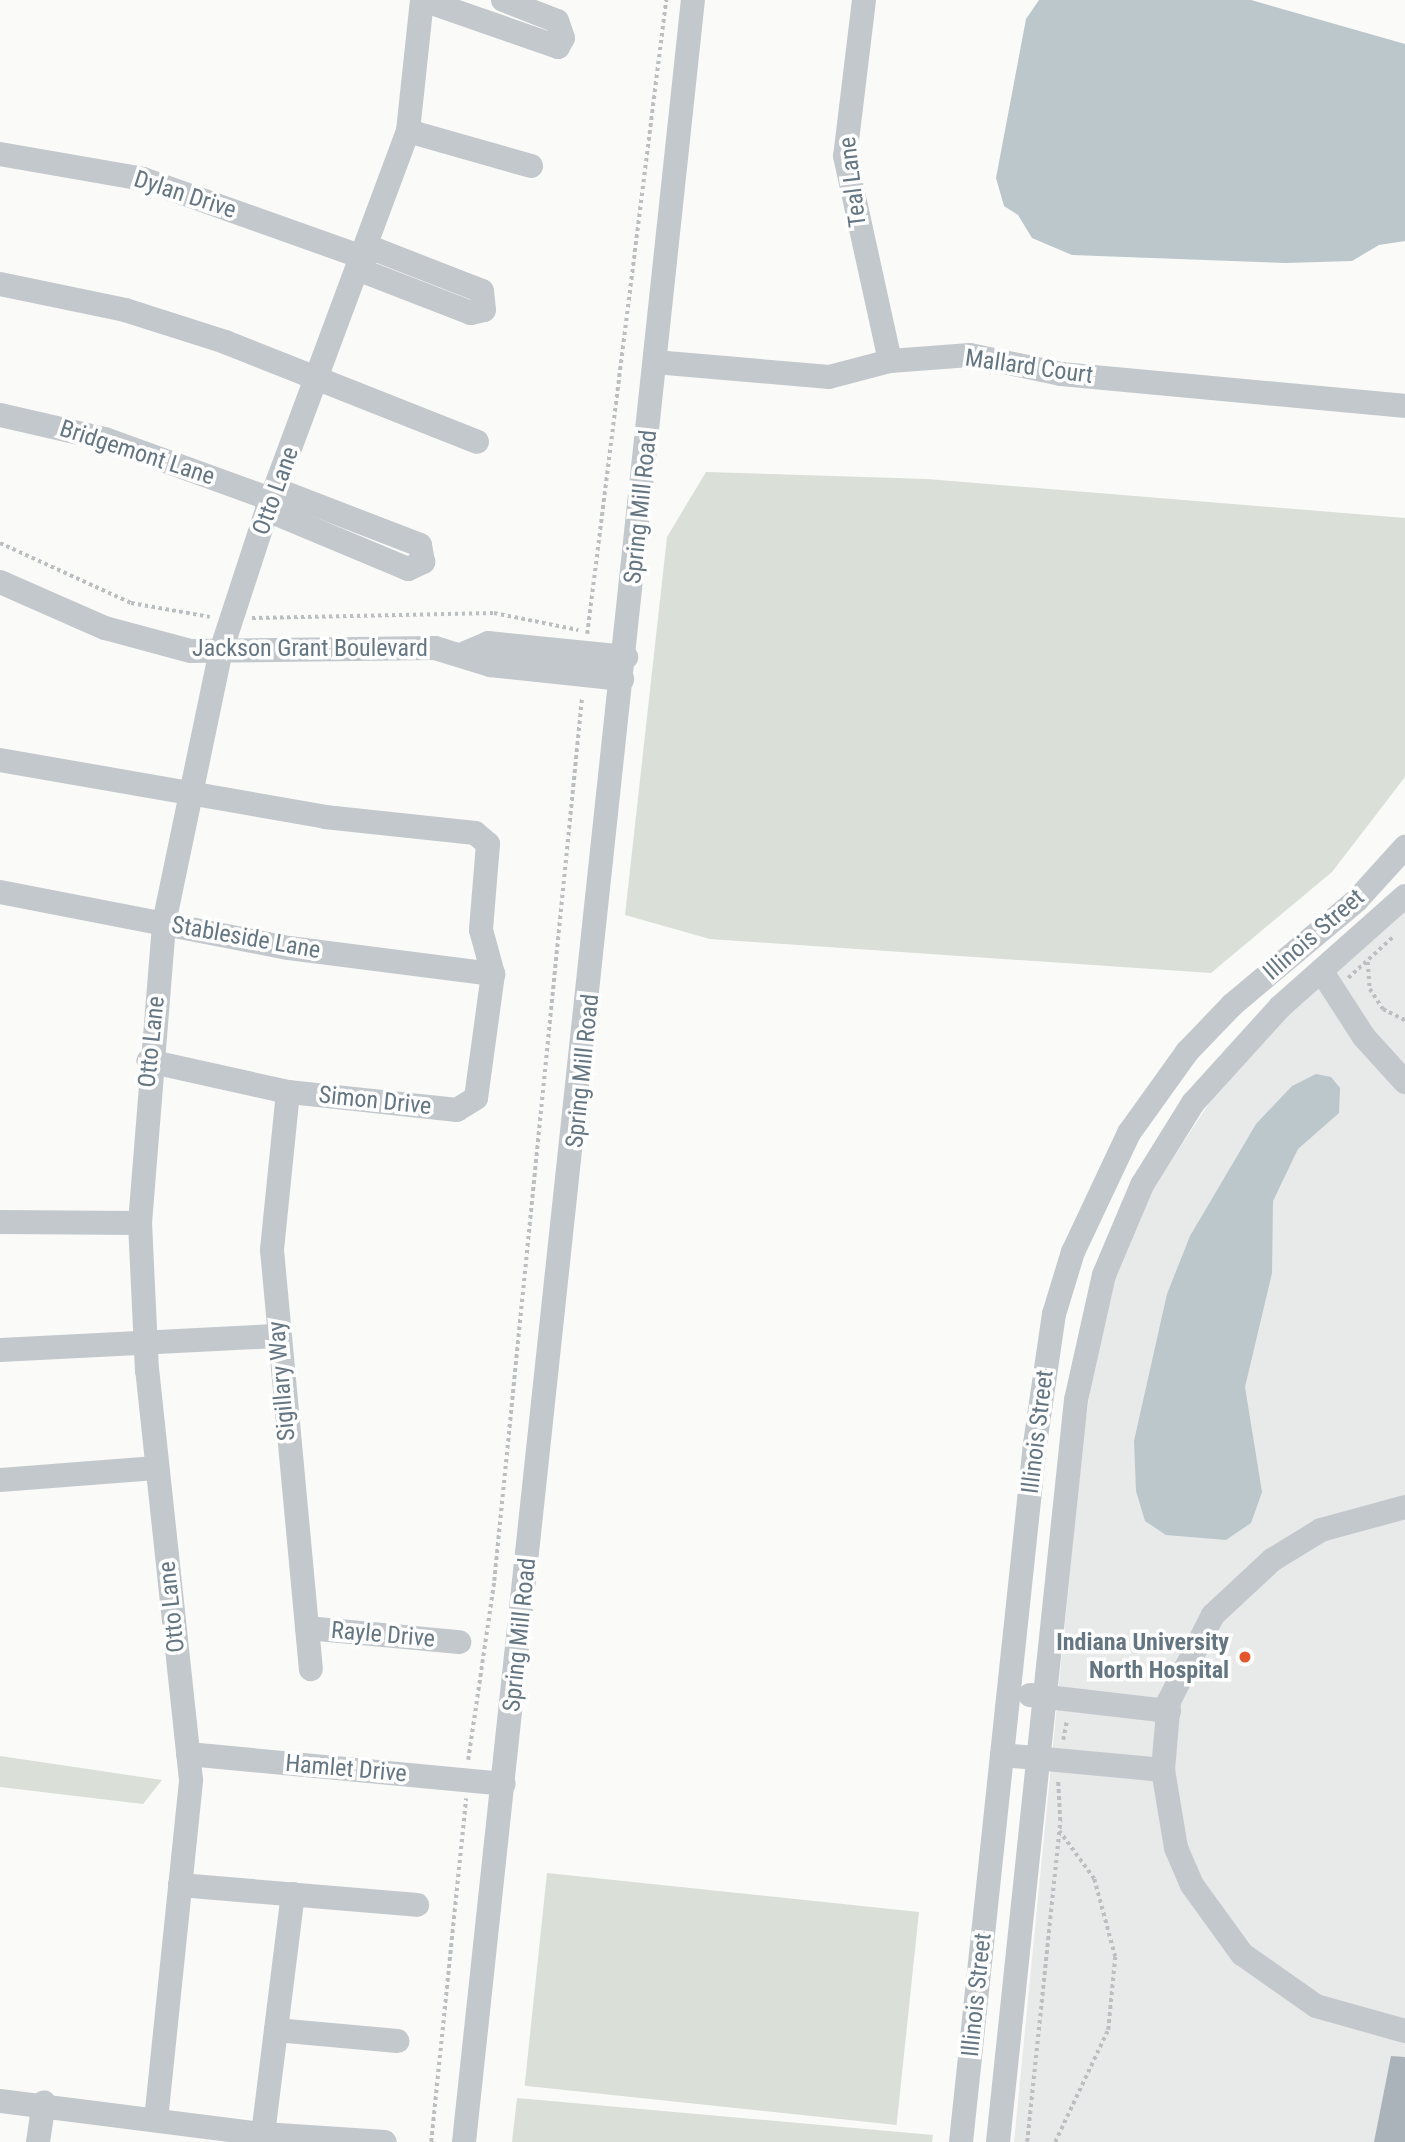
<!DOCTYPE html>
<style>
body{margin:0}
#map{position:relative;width:1405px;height:2142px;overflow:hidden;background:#fafaf8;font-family:"Roboto Condensed",sans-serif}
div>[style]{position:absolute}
.built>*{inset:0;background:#e8e9e9}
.green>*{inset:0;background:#dadfd7;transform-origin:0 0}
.water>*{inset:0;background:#bbc7cb}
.building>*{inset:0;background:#aab3b9}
.path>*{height:3.5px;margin-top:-1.75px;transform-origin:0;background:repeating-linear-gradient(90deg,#bbbfc2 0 3.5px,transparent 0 7px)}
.minor>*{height:24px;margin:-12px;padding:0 12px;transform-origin:12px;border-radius:12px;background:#c3c8cc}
.dots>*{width:19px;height:19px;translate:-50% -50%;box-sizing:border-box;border:4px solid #fff;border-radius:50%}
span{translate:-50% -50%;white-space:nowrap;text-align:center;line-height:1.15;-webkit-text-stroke:7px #fff;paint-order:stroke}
.street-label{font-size:24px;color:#657683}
.poi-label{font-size:24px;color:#657683;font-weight:700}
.right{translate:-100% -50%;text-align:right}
</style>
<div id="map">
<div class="built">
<div style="clip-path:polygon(1405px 910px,1405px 2142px,1014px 2142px,1083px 1440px,1097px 1340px,1116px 1275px,1146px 1199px,1225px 1079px,1295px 1006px)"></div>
</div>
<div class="green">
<div style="clip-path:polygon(706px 472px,927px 479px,1405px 518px,1405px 777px,1332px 872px,1211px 973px,710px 939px,625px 915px,667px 537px)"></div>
<div style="clip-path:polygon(0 1756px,162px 1780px,143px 1804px,0 1787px)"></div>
<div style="left:547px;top:1873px;width:374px;height:214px;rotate:6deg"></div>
<div style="clip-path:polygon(517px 2098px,933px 2135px,932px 2142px,512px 2142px)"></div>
</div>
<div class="water">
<div style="clip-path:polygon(1039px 0,1251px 0,1405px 44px,1405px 241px,1379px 245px,1352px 261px,1286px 263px,1072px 255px,1032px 238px,1018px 215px,1004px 206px,996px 178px,1026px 19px)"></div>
<div style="clip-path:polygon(1316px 1074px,1331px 1077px,1340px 1088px,1339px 1113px,1298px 1149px,1273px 1201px,1272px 1273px,1245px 1387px,1262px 1492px,1251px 1523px,1226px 1540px,1166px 1535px,1145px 1521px,1136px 1491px,1134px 1441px,1167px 1294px,1190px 1236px,1256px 1124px,1292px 1086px)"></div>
</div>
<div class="building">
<div style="clip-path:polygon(1391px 2056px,1405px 2057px,1405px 2142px,1374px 2142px)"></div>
</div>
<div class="path">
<div style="left:0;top:543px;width:144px;rotate:24.6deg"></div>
<div style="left:131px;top:603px;width:80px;rotate:10deg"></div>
<div style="left:252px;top:618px;width:242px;rotate:-1.2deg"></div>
<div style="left:494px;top:613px;width:86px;rotate:11.4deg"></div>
<div style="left:587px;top:634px;width:639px;rotate:-82.9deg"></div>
<div style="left:1368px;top:962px;width:27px;rotate:86deg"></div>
<div style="left:1370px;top:989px;width:24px;rotate:57deg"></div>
<div style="left:1383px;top:1009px;width:25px;rotate:27deg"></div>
<div style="left:1348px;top:978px;width:62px;rotate:-42.4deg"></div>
<div style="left:1063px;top:1740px;width:20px;rotate:-79deg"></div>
<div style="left:468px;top:1760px;width:181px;rotate:-81.7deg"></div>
<div style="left:494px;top:1581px;width:889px;rotate:-84.32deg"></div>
<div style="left:431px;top:2142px;width:345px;rotate:-84.2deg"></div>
<div style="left:1027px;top:2142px;width:323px;rotate:-84.1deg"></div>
<div style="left:1060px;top:1821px;width:39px;rotate:-93deg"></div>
<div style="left:1055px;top:2142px;width:124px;rotate:-64.7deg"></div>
<div style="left:1108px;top:2030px;width:73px;rotate:-84.5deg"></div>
<div style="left:1115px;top:1957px;width:81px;rotate:-105.1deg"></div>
<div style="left:1094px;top:1879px;width:59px;rotate:-126.1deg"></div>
</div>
<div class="minor">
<div style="left:423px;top:0;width:143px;rotate:19.2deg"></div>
<div style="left:558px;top:47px;width:10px;rotate:-61deg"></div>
<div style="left:563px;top:38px;width:18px;rotate:-109deg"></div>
<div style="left:557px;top:21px;width:58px;rotate:-158.7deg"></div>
<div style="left:864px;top:0;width:157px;rotate:96.9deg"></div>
<div style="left:845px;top:156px;width:210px;rotate:77.6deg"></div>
<div style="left:408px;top:131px;width:128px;rotate:15.9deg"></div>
<div style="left:0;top:154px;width:145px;rotate:9.9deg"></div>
<div style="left:143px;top:179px;width:236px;rotate:19.6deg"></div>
<div style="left:360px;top:270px;width:119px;rotate:21.2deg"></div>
<div style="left:471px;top:313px;width:13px;rotate:-13deg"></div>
<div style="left:484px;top:310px;width:19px;rotate:-96deg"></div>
<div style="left:482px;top:291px;width:121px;rotate:-158.7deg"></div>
<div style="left:0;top:284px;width:128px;rotate:11.7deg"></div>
<div style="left:125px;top:310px;width:105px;rotate:17.7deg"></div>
<div style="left:225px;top:342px;width:271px;rotate:21.6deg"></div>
<div style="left:655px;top:362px;width:175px;rotate:4.9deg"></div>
<div style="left:829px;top:377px;width:63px;rotate:-14.7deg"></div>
<div style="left:890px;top:361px;width:80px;rotate:-4.3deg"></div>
<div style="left:970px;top:355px;width:93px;rotate:11.8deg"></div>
<div style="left:1061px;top:374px;width:344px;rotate:5.3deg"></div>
<div style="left:0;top:415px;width:108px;rotate:12.9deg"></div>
<div style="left:105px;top:439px;width:177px;rotate:19.9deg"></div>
<div style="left:267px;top:510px;width:153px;rotate:22.7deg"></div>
<div style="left:408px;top:569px;width:17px;rotate:-25deg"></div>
<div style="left:423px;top:562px;width:17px;rotate:-100deg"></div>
<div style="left:420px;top:545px;width:155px;rotate:-158.9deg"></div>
<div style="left:0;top:582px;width:115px;rotate:23.7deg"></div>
<div style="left:105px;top:628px;width:89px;rotate:15deg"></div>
<div style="left:191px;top:651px;width:244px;rotate:-0.7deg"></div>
<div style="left:435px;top:648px;width:58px;rotate:17.2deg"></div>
<div style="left:490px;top:665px;width:133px;rotate:6.1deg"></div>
<div style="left:465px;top:653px;width:25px;rotate:-23deg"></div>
<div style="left:488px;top:643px;width:139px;rotate:5.8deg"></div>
<div style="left:0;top:760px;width:330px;rotate:9.9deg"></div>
<div style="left:325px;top:817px;width:151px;rotate:6.1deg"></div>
<div style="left:475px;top:833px;width:17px;rotate:40deg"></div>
<div style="left:488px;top:844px;width:86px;rotate:94.7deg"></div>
<div style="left:481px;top:930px;width:46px;rotate:74.7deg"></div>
<div style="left:493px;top:974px;width:125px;rotate:97.8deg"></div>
<div style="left:476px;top:1098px;width:22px;rotate:148deg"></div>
<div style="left:457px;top:1110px;width:170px;rotate:-173.9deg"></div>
<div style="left:288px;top:1092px;width:143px;rotate:-167.5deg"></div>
<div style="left:0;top:892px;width:294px;rotate:11deg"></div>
<div style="left:289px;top:948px;width:206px;rotate:7.3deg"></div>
<div style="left:1322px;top:972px;width:77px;rotate:57.1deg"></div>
<div style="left:1364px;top:1037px;width:61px;rotate:47.7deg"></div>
<div style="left:288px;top:1092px;width:159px;rotate:95.8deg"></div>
<div style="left:272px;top:1250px;width:421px;rotate:84.7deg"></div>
<div style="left:0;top:1222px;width:140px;rotate:0.4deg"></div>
<div style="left:0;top:1350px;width:276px;rotate:-2.9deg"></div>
<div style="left:0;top:1480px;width:156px;rotate:-4.4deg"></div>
<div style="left:1405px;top:1507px;width:87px;rotate:164.7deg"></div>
<div style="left:1321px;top:1530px;width:57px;rotate:148.5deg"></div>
<div style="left:1272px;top:1560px;width:81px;rotate:137deg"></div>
<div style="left:1213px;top:1615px;width:97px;rotate:117.1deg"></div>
<div style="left:1169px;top:1701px;width:69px;rotate:95deg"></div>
<div style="left:1163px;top:1770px;width:79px;rotate:80.5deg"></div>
<div style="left:1176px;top:1848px;width:40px;rotate:66.6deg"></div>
<div style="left:1192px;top:1885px;width:85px;rotate:54.1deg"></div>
<div style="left:1242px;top:1954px;width:90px;rotate:35.1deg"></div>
<div style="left:1316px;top:2006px;width:92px;rotate:15.7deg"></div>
<div style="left:307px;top:1628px;width:153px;rotate:5.3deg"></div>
<div style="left:1030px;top:1695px;width:140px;rotate:6.6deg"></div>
<div style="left:188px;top:1754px;width:317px;rotate:5.4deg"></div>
<div style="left:1002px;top:1755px;width:162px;rotate:5.3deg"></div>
<div style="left:180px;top:1885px;width:238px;rotate:4.8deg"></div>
<div style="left:276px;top:2030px;width:122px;rotate:5.2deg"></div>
<div style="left:0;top:2101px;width:265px;rotate:7.2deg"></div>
<div style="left:263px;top:2134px;width:122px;rotate:3.8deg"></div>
<div style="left:156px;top:2120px;width:342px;rotate:-84.1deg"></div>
<div style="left:191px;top:1780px;width:411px;rotate:-96.1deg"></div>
<div style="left:147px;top:1371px;width:148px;rotate:-92.7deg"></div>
<div style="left:140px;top:1223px;width:301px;rotate:-85.4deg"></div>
<div style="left:164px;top:923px;width:278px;rotate:-78.2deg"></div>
<div style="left:221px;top:651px;width:148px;rotate:-71.9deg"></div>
<div style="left:267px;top:510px;width:404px;rotate:-69.6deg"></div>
<div style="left:408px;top:131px;width:132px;rotate:-83.9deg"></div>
<div style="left:38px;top:2142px;width:40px;rotate:-81.5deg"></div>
<div style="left:262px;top:2142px;width:250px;rotate:-82.9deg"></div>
<div style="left:464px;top:2142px;width:2154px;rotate:-83.9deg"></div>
<div style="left:961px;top:2142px;width:702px;rotate:-83.95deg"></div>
<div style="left:1035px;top:1444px;width:131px;rotate:-81.7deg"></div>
<div style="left:1054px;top:1314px;width:65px;rotate:-73deg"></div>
<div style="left:1073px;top:1252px;width:132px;rotate:-64.8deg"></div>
<div style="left:1129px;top:1133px;width:100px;rotate:-54.4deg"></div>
<div style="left:1187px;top:1052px;width:65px;rotate:-46.2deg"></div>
<div style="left:1232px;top:1005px;width:163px;rotate:-40deg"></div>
<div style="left:1357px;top:900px;width:72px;rotate:-47.8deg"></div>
<div style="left:998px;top:2142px;width:746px;rotate:-84deg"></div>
<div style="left:1076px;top:1400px;width:128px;rotate:-77.4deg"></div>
<div style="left:1104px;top:1275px;width:98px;rotate:-67.1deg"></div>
<div style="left:1142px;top:1185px;width:97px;rotate:-58.1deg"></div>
<div style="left:1193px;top:1103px;width:130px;rotate:-47.8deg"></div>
<div style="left:1280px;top:1007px;width:167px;rotate:-41.6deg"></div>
</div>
<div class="dots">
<div style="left:1245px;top:1657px;background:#e4572e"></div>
</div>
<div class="street-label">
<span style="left:853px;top:182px;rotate:-97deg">Teal Lane</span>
<span style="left:185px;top:195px;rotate:18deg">Dylan Drive</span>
<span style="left:1029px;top:367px;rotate:8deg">Mallard Court</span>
<span style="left:137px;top:453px;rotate:18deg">Bridgemont Lane</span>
<span style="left:276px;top:491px;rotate:-70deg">Otto Lane</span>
<span style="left:641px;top:507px;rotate:-84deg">Spring Mill Road</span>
<span style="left:310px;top:649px">Jackson Grant Boulevard</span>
<span style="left:1314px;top:935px;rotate:-41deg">Illinois Street</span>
<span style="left:246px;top:938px;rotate:10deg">Stableside Lane</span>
<span style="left:152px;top:1042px;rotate:-84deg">Otto Lane</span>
<span style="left:583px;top:1071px;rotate:-84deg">Spring Mill Road</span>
<span style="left:375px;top:1101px;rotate:6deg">Simon Drive</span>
<span style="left:282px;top:1381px;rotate:-95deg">Sigillary Way</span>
<span style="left:1038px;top:1432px;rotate:-83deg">Illinois Street</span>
<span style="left:172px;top:1607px;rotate:-96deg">Otto Lane</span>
<span style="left:383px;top:1635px;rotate:5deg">Rayle Drive</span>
<span style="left:520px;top:1635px;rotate:-84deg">Spring Mill Road</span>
<span style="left:346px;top:1769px;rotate:5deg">Hamlet Drive</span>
<span style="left:977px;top:1995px;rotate:-84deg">Illinois Street</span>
</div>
<div class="poi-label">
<span class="right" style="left:1229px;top:1657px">Indiana University<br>North Hospital</span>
</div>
</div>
